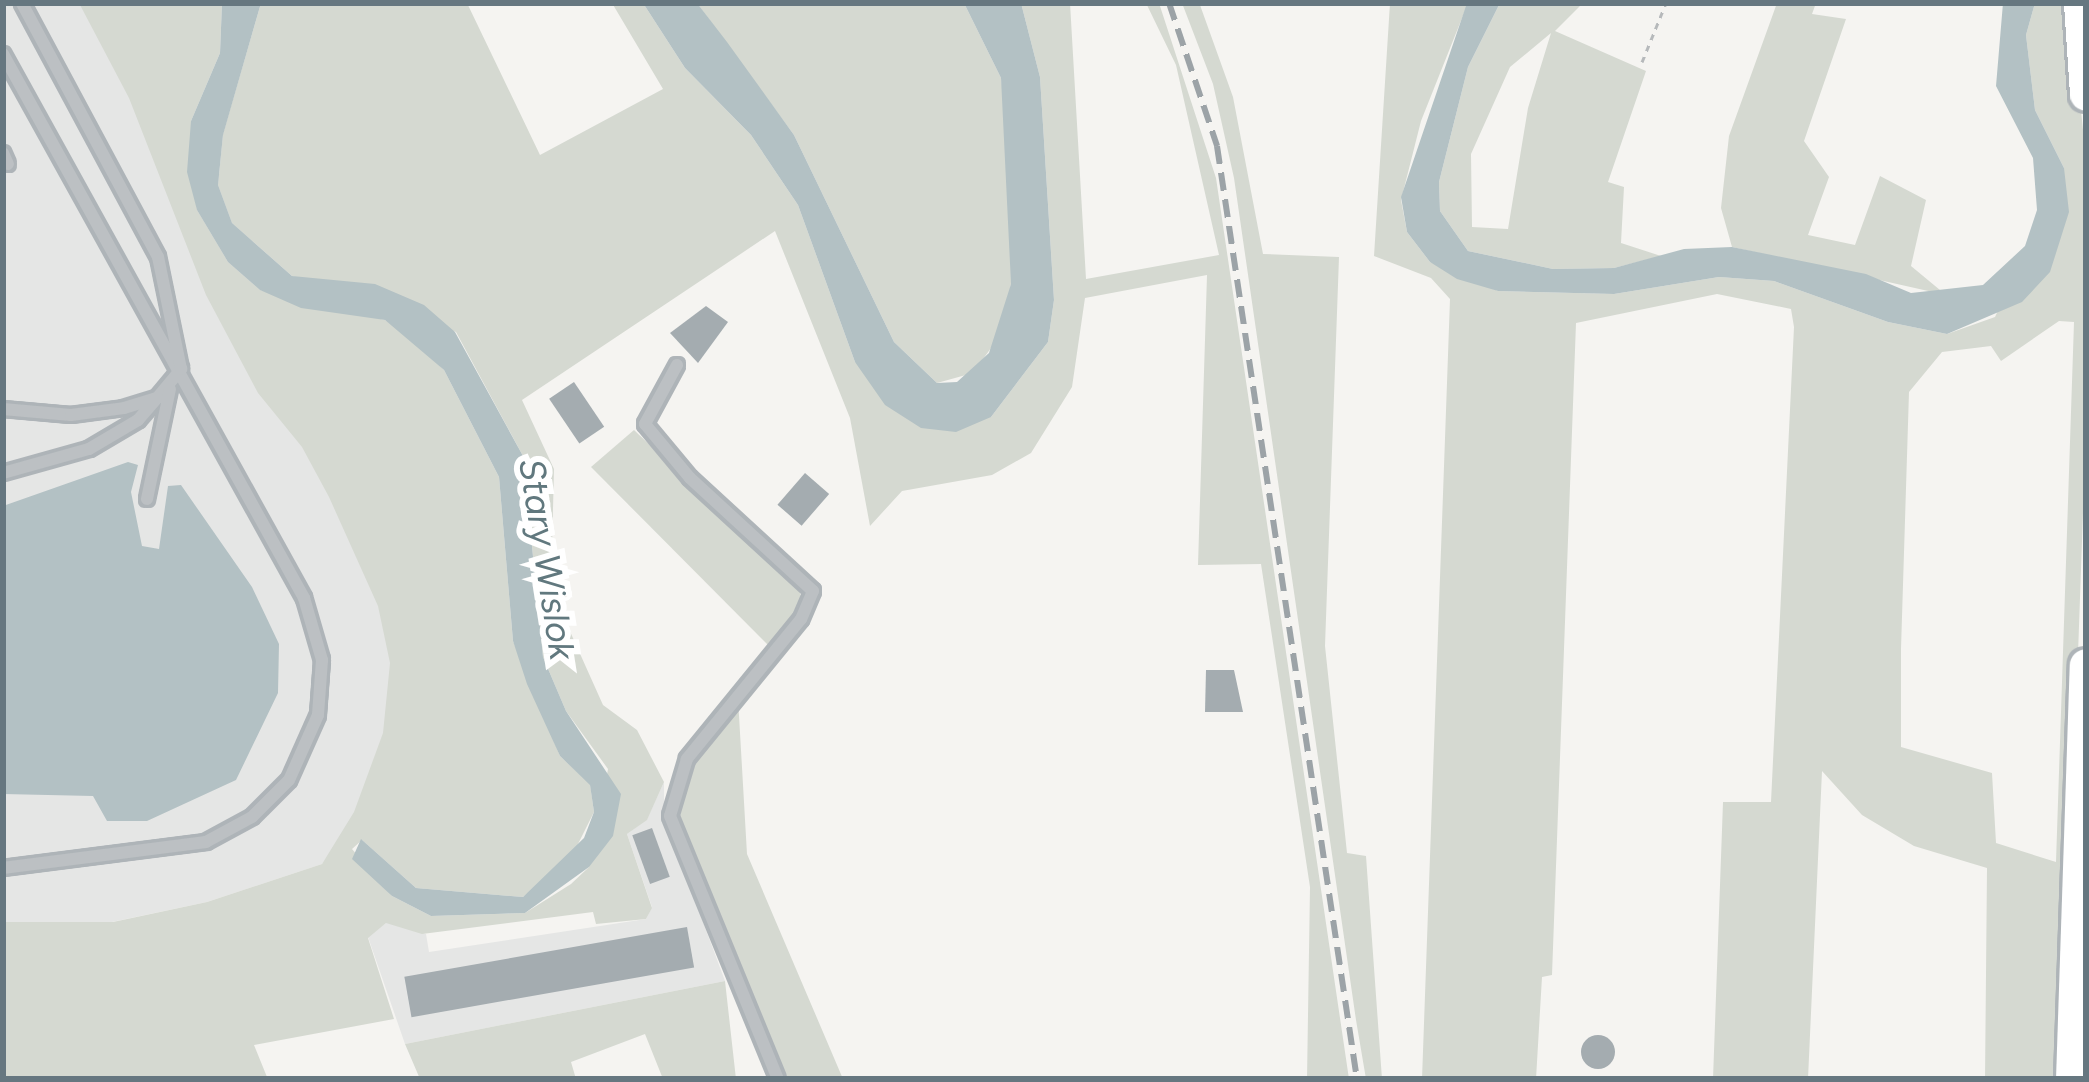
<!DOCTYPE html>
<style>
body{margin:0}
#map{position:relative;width:2089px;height:1082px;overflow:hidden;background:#f5f4f1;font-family:Figtree,sans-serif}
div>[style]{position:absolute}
.built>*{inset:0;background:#e5e6e5}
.green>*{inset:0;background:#d5d9d1}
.water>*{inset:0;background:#b3c1c4}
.building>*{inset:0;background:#a4acb0;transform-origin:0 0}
.round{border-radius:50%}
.path>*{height:3px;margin-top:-1.5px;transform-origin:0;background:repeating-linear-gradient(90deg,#b6b9bb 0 6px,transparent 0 12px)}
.roads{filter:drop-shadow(3px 0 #aeb4b8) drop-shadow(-3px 0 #aeb4b8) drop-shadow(0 3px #aeb4b8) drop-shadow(0 -3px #aeb4b8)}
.lane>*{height:12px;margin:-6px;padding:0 6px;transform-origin:6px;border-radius:6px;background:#bcc0c3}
.secondary>*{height:33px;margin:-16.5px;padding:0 16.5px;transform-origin:16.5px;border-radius:16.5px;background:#fff}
.rail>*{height:6px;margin-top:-3px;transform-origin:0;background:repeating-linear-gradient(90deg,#9ca3a7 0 18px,transparent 0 27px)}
span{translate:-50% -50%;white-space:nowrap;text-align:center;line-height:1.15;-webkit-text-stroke:12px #fff;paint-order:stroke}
.water-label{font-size:36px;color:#61787e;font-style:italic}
.frame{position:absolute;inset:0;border:6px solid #667780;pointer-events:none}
</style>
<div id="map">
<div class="built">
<div style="clip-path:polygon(3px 3px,171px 3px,191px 122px,469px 663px,322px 864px,207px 902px,112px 922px,3px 922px)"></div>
<div style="clip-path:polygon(664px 782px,664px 817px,725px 981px,405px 1044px,368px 937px,387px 922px,426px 934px,429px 952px,646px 919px,652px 907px,627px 834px,647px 819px)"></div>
</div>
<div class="green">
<div style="clip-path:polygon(79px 3px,222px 3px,220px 53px,191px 121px,197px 210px,228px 262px,260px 290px,385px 320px,406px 334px,444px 370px,499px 477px,513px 641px,560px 756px,590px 784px,594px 812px,572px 856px,523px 897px,416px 888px,362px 840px,352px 849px,392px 896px,431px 916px,525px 913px,571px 884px,589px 867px,608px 769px,566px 711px,543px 657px,523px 456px,456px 332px,292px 276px,232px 223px,218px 185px,223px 134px,261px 3px,467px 3px,540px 155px,663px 89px,612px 3px,643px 3px,685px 68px,751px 135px,798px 205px,855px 362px,991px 417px,1048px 342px,1054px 300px,1040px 77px,1021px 3px,1070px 3px,1086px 279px,1219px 255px,1176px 65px,1146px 3px,1159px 3px,1216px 178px,1349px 1079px,1307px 1079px,1310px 887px,1261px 564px,1198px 565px,1207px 275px,1085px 298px,1072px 387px,1031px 453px,992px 475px,902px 491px,870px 526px,850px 418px,775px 231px,522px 400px,554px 469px,551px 589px,603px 705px,637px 730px,664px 782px,647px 820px,627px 834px,652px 908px,646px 919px,596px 924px,593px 912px,422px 934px,386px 923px,368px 938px,394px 1019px,254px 1045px,267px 1077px,3px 1079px,3px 922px,113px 922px,207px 902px,322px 864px,354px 812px,383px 733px,390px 663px,378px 606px,329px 497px,302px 447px,258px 393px,206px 295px,129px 98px)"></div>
<div style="clip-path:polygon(697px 3px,964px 3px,1001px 78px,1010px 147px,1011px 284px,1001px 334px,973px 373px,937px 383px,894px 342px,794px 135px)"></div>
<div style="clip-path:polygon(1182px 3px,1200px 5px,1233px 97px,1263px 254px,1339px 257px,1325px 646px,1347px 853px,1366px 856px,1382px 1079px,1366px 1079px,1356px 1020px,1234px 178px,1213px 84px)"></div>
<div style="clip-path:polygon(evenodd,1390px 3px,1468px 3px,1421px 121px,1401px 200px,1407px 232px,1430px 262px,1498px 291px,1614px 294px,1719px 277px,1774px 281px,1888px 322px,1947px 334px,1995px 317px,2064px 168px,2035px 110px,2026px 35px,2035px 3px,2070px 3px,2086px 159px,2086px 428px,2063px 1079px,1985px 1079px,1987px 868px,1914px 846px,1862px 815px,1822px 771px,1808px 1079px,1713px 1079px,1723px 802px,1771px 802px,1794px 327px,1791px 309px,1717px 294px,1576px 323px,1552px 975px,1542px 977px,1536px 1079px,1422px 1079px,1450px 299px,1431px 278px,1374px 256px,1390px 3px,2059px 321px,2074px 322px,2056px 862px,1996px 843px,1992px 773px,1901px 747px,1901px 649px,1909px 392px,1942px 352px,1991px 346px,2001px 361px,2059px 321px)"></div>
<div style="clip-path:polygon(evenodd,1583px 3px,1555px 31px,1646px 71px,1608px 182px,1624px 187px,1621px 243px,1661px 256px,1614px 268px,1553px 269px,1468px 251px,1440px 211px,1439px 182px,1468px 67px,1500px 3px,1583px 3px,1551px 33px,1528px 108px,1508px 229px,1472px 227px,1471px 154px,1510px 67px,1551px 33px)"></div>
<div style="clip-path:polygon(1777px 3px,1816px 3px,1812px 14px,1846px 19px,1804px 141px,1829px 177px,1808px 235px,1855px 245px,1880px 176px,1926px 200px,1911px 266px,1946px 295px,1732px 247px,1721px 208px,1729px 136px)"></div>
<div style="clip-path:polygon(634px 430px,798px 586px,803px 604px,768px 645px,591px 467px)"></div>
<div style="clip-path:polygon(738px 698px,747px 854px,843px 1079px,784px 1079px,680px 823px,681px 783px)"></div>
<div style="clip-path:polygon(725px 981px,736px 1079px,663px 1079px,645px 1034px,571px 1062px,576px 1079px,420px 1079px,405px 1044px)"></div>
</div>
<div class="water">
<div style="clip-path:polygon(222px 3px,261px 3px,223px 135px,218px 185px,232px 223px,292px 276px,375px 284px,424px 305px,455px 332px,523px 456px,543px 657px,566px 711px,621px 794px,613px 836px,589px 867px,525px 913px,431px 916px,392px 896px,352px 859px,361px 839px,416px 888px,523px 897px,584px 838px,594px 812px,590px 785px,560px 756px,527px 684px,513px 641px,499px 477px,444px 370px,385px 320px,301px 308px,260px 290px,228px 262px,197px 210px,187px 172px,191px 121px,220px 53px)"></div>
<div style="clip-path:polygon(643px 3px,697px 3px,727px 42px,794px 135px,894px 342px,937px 383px,957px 382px,989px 353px,1011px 284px,1001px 78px,964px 3px,1021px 3px,1040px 77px,1054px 300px,1048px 342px,991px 417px,956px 432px,921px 428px,885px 405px,855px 362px,798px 205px,751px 135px,685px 68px)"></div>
<div style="clip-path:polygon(1500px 3px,1468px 67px,1439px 182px,1440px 211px,1468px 251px,1553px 269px,1614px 268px,1684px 249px,1732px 247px,1866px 274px,1911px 293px,1983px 285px,2025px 246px,2037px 210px,2033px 158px,1996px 86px,2003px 3px,2035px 3px,2026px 35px,2035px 110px,2064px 168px,2069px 212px,2050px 272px,2022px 302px,1947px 334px,1888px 322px,1774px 281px,1719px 277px,1614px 294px,1498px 291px,1457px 279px,1430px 262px,1407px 232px,1401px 197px,1466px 6px)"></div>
<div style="clip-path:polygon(128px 462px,138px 465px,131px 492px,142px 546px,159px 549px,168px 486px,181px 485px,252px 587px,279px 644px,278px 693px,236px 780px,147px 821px,107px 821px,93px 796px,3px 794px,3px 506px)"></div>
</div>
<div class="building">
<div style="clip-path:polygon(706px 306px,728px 322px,698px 363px,670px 333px)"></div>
<div style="left:574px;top:382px;width:54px;height:30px;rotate:56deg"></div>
<div style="left:805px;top:473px;width:32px;height:42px;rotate:41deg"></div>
<div style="clip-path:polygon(1206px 670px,1234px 670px,1243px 712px,1205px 712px)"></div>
<div style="left:652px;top:828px;width:52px;height:21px;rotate:70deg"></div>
<div style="left:687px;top:927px;width:41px;height:287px;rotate:80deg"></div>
<div class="round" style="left:1581px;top:1035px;width:34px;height:34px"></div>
</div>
<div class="path">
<div style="left:1642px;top:62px;width:64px;rotate:-67.9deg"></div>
</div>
<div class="roads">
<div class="lane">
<div style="left:3px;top:54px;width:622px;rotate:61.04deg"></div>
<div style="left:304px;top:598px;width:65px;rotate:73.8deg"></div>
<div style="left:322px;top:660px;width:55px;rotate:94.2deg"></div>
<div style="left:318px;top:715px;width:71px;rotate:114deg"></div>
<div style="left:289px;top:780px;width:52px;rotate:135deg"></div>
<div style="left:252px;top:817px;width:52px;rotate:151.5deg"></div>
<div style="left:206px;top:842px;width:205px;rotate:172.7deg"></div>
<div style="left:3px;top:153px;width:12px;rotate:66deg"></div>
<div style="left:677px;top:365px;width:67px;rotate:118.5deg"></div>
<div style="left:645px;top:424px;width:70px;rotate:50.2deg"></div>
<div style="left:690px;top:478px;width:167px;rotate:42.6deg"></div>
<div style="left:813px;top:591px;width:30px;rotate:113deg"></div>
<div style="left:801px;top:619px;width:181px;rotate:129.2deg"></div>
<div style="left:687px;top:759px;width:59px;rotate:106.6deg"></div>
<div style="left:670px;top:816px;width:284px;rotate:67.7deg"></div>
<div style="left:3px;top:409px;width:68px;rotate:5deg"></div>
<div style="left:71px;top:415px;width:53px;rotate:-7.5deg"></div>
<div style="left:124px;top:408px;width:34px;rotate:-17deg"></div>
<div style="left:157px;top:398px;width:38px;rotate:-50deg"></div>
<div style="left:181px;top:369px;width:114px;rotate:-101.6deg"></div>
<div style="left:158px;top:257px;width:288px;rotate:-118.2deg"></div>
<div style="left:3px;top:473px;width:89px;rotate:-15.6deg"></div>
<div style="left:89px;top:449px;width:57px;rotate:-30.6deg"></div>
<div style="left:138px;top:420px;width:28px;rotate:-49deg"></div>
<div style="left:147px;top:499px;width:112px;rotate:-78.2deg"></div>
</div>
<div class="secondary">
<div style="left:2080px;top:3px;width:91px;rotate:86.2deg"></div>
<div style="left:2072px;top:1079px;width:414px;rotate:-88.1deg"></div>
</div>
</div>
<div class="rail">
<div style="left:1169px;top:3px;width:151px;rotate:71.4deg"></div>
<div style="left:1217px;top:146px;width:943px;rotate:81.47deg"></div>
</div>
<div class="water-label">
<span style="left:547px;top:559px;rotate:81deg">Stary Wislok</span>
</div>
<div class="frame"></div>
</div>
